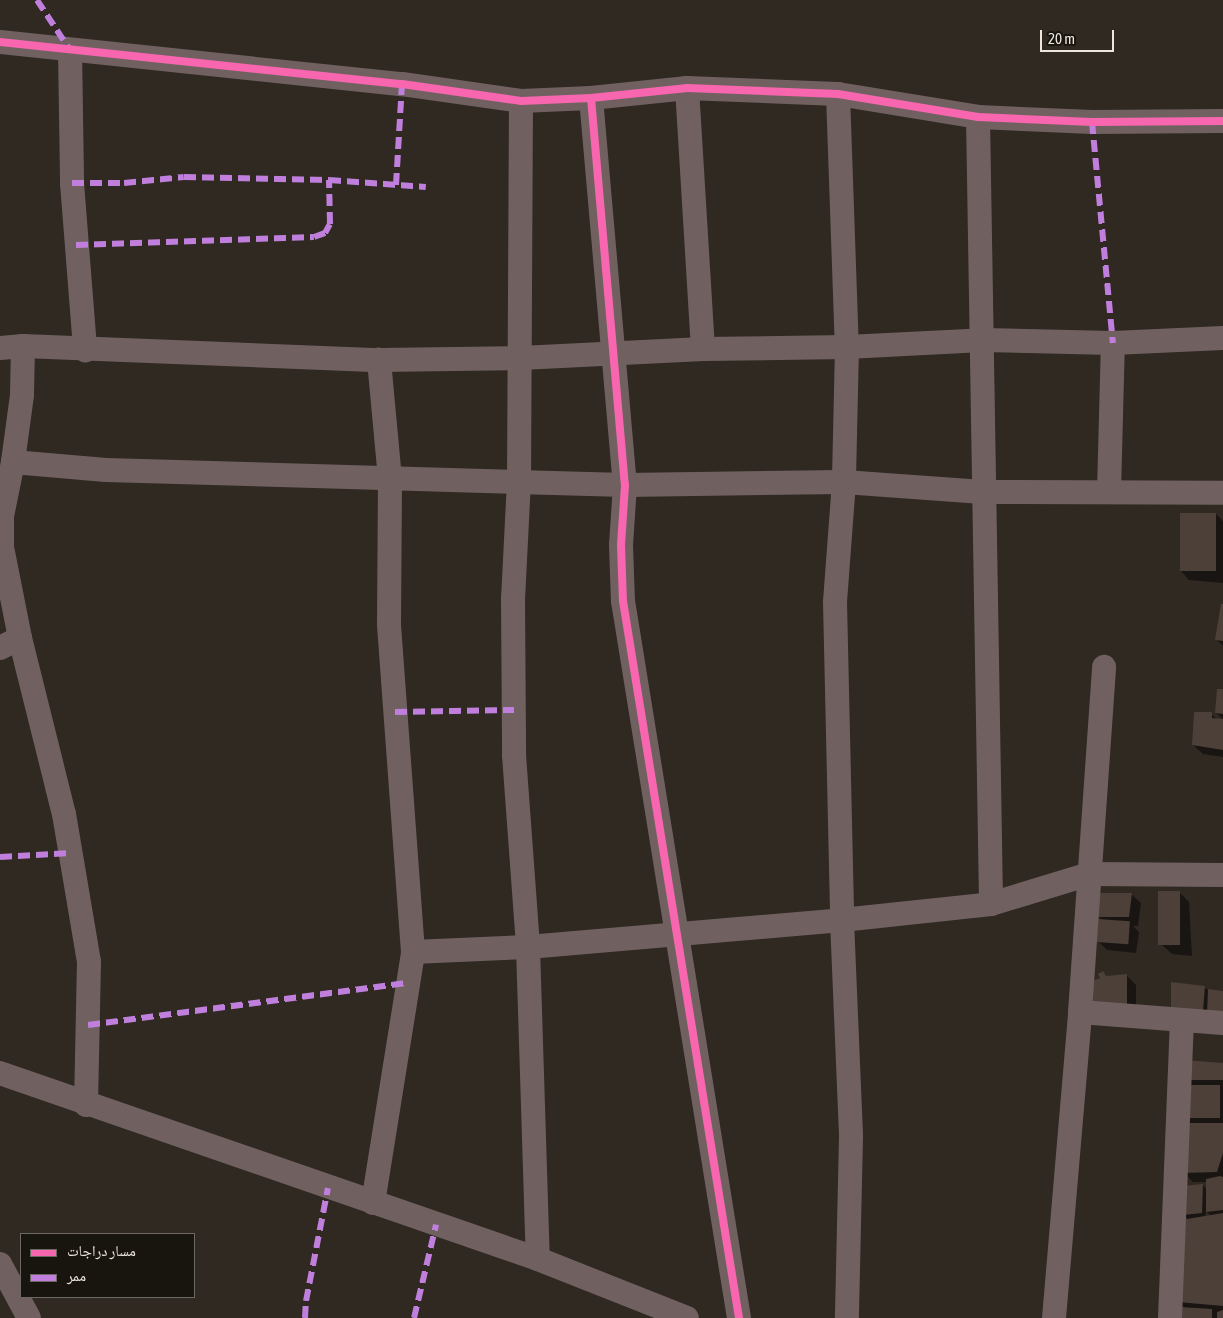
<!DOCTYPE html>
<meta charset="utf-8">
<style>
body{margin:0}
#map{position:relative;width:1223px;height:1318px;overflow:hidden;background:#2f2922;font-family:"Asap Condensed","Noto Naskh Arabic",sans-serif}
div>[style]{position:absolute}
.shadow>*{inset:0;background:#0007}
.building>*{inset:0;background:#4d4039;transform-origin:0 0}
.minor>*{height:24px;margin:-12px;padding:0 12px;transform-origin:12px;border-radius:12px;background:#706160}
.quiet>*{height:6px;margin-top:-3px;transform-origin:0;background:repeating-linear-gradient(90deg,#c07fdc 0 12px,transparent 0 18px)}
.cycleway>*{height:8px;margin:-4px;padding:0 4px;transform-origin:4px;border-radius:4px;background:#f766af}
span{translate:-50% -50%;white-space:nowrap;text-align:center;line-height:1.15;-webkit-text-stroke:4.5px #18140e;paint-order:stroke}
.legend{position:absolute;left:20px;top:1233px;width:175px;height:65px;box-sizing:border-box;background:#18140e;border:1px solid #6d6861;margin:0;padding:6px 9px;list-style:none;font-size:15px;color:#ece6dd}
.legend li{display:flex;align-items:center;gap:10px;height:25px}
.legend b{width:25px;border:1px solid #6d6861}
.scale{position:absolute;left:1040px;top:30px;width:74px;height:22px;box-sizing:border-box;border:2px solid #ece6dd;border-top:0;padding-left:6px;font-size:15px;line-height:18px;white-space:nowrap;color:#ece6dd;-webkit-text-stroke:4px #18140e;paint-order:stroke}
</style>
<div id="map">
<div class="shadow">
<div style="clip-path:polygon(1216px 514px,1223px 521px,1223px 583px,1189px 580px,1180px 570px)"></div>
<div style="clip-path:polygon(1223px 605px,1223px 646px,1216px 639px)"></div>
<div style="clip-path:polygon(1223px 691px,1223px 719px,1216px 713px)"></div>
<div style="clip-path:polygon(1211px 714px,1218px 720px,1223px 721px,1223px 757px,1203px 754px,1193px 745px)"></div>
<div style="clip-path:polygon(1179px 892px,1189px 902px,1192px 956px,1172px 954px,1162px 945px)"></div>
<div style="clip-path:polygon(1131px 894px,1141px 903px,1138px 926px,1133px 926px,1139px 932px,1136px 953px,1107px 950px,1098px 941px,1103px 921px,1098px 916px)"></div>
<div style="clip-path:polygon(1103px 972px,1107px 977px,1127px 976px,1136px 985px,1136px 1016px,1102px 979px)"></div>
<div style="clip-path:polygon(1204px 987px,1208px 990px,1223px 992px,1223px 1020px,1182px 1019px)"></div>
<div style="clip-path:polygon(evenodd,1223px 1064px,1223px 1318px,1181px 1318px,1186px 1309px,1179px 1302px,1189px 1220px,1184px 1215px,1203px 1185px,1207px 1190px,1208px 1182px,1193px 1182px,1184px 1173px,1186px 1120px,1193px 1087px,1187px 1080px,1223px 1064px,1206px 1211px,1211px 1216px,1205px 1217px,1206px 1211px)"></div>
</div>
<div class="building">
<div style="left:1180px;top:513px;width:36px;height:58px"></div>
<div style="clip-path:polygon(1221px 604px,1223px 604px,1223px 641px,1215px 640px)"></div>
<div style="clip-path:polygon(1217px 689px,1223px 689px,1223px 714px,1215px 713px)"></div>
<div style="clip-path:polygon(1194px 712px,1212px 712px,1212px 718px,1223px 719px,1223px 750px,1192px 745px)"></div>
<div style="left:1158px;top:891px;width:22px;height:54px"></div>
<div style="clip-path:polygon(1099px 893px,1132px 893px,1129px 917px,1097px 917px)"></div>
<div style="left:1098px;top:919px;width:32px;height:23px;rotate:4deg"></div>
<div style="clip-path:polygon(1103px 971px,1106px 976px,1127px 974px,1127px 1007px,1093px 1005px,1093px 981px,1100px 978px,1098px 974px)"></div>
<div style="clip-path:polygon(1171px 982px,1205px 986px,1203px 1011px,1171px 1010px)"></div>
<div style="clip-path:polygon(1208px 989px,1223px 991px,1223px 1017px,1207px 1014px)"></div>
<div style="clip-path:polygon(1185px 1060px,1223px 1063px,1223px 1080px,1185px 1080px)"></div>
<div style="left:1220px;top:1085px;width:33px;height:35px;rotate:90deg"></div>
<div style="clip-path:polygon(1182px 1123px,1223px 1123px,1223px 1153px,1217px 1172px,1182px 1173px)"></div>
<div style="clip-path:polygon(1220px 1176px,1223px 1177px,1223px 1210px,1206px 1212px,1206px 1179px)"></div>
<div style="clip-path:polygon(1203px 1184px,1202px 1213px,1183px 1215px,1182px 1186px)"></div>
<div style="clip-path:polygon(1223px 1213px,1223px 1306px,1178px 1302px,1181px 1220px)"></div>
<div style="clip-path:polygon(1179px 1307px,1212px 1309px,1212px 1318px,1181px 1318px)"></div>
<div style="clip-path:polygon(1223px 1310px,1223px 1318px,1217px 1318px,1217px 1312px)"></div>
</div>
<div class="minor">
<div style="left:0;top:42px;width:404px;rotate:6deg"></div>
<div style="left:402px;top:84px;width:120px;rotate:8.1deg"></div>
<div style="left:521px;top:101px;width:70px;rotate:-2.5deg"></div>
<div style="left:591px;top:98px;width:97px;rotate:-5.9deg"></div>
<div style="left:687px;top:88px;width:151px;rotate:2.3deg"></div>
<div style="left:838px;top:94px;width:142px;rotate:9.3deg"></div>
<div style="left:978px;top:117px;width:114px;rotate:2.5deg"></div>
<div style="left:1092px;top:122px;width:131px;rotate:-0.4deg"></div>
<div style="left:70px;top:50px;width:133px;rotate:89.1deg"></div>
<div style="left:72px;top:183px;width:168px;rotate:85.5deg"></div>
<div style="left:687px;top:88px;width:261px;rotate:86.5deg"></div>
<div style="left:838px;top:94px;width:253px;rotate:88deg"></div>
<div style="left:847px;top:347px;width:135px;rotate:91.3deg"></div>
<div style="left:844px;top:482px;width:120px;rotate:94.3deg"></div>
<div style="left:835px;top:602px;width:318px;rotate:88.7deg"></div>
<div style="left:842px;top:920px;width:217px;rotate:87.6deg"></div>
<div style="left:851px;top:1137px;width:181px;rotate:91.3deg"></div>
<div style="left:591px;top:98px;width:388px;rotate:85deg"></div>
<div style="left:625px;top:485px;width:60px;rotate:93.8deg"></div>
<div style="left:621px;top:545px;width:56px;rotate:88deg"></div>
<div style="left:623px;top:601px;width:726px;rotate:80.81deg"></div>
<div style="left:521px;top:101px;width:380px;rotate:90.3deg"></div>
<div style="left:519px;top:481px;width:117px;rotate:92.9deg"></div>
<div style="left:513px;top:598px;width:157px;rotate:89.6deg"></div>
<div style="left:514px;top:755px;width:193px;rotate:85.8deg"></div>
<div style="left:528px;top:947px;width:312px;rotate:88.2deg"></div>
<div style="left:978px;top:117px;width:787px;rotate:89.05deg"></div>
<div style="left:23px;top:346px;width:49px;rotate:91.2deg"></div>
<div style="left:22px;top:395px;width:68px;rotate:97.7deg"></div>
<div style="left:13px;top:462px;width:55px;rotate:101.5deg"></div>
<div style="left:2px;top:516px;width:31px;rotate:90deg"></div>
<div style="left:2px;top:547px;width:93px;rotate:78.8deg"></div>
<div style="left:20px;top:638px;width:181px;rotate:76deg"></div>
<div style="left:64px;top:814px;width:150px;rotate:80.4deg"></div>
<div style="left:89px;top:962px;width:143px;rotate:91.2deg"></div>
<div style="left:0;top:348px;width:23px;rotate:-5deg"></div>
<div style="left:23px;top:346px;width:356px;rotate:2.3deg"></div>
<div style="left:379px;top:360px;width:142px;rotate:-0.8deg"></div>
<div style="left:521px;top:358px;width:182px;rotate:-2.8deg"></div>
<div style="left:703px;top:349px;width:144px;rotate:-0.8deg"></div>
<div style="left:847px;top:347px;width:136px;rotate:-2.9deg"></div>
<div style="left:983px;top:340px;width:130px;rotate:1.3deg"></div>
<div style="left:1113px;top:343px;width:110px;rotate:-2.6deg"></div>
<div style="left:13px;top:462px;width:93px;rotate:4.9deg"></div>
<div style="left:106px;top:470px;width:519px;rotate:1.66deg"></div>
<div style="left:625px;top:485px;width:219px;rotate:-0.8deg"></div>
<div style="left:844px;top:482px;width:139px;rotate:4.1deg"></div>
<div style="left:983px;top:492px;width:240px;rotate:0.2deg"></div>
<div style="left:1109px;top:492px;width:149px;rotate:-88.5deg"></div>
<div style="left:0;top:648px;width:22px;rotate:-27deg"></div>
<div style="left:413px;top:952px;width:115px;rotate:-2.5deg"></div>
<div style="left:528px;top:947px;width:315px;rotate:-4.9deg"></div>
<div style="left:842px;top:920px;width:150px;rotate:-6.1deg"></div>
<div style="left:991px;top:904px;width:102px;rotate:-17deg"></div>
<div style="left:1089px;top:874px;width:134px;rotate:0.4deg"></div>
<div style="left:1080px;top:1012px;width:143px;rotate:4.4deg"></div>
<div style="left:0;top:1073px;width:569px;rotate:19.07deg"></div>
<div style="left:538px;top:1259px;width:160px;rotate:21.6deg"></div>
<div style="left:373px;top:1203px;width:254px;rotate:-80.9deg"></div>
<div style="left:413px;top:952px;width:329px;rotate:-94.2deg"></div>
<div style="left:389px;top:624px;width:145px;rotate:-89.6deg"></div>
<div style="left:390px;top:479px;width:120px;rotate:-95.3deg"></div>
<div style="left:0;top:1264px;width:61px;rotate:61.8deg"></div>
<div style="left:1054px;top:1318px;width:307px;rotate:-85.1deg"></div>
<div style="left:1080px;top:1012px;width:346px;rotate:-86deg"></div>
<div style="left:1170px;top:1318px;width:297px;rotate:-87.7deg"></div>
</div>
<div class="quiet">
<div style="left:37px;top:0;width:60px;rotate:56.6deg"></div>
<div style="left:1092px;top:122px;width:222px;rotate:84.6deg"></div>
<div style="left:72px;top:183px;width:52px"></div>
<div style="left:124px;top:183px;width:60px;rotate:-5.7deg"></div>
<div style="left:184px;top:177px;width:145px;rotate:1.2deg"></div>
<div style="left:329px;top:180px;width:97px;rotate:4.1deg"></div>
<div style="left:396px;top:185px;width:101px;rotate:-86.6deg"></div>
<div style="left:76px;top:245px;width:238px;rotate:-1.9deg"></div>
<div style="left:314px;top:237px;width:12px;rotate:-20deg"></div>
<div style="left:325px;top:233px;width:10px;rotate:-61deg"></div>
<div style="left:330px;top:224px;width:44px;rotate:-91.3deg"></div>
<div style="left:395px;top:712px;width:119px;rotate:-1deg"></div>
<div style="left:0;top:857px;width:71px;rotate:-3.2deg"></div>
<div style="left:88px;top:1025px;width:323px;rotate:-7.5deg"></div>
<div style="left:305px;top:1318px;width:17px;rotate:-87deg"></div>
<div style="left:306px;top:1301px;width:115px;rotate:-79deg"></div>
<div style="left:414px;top:1318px;width:96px;rotate:-76.7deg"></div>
</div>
<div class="cycleway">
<div style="left:0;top:42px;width:404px;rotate:6deg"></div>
<div style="left:402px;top:84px;width:120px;rotate:8.1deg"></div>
<div style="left:521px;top:101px;width:70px;rotate:-2.5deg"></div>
<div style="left:591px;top:98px;width:97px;rotate:-5.9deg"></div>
<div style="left:687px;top:88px;width:151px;rotate:2.3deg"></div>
<div style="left:838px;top:94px;width:142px;rotate:9.3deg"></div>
<div style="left:978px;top:117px;width:114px;rotate:2.5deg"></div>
<div style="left:1092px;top:122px;width:131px;rotate:-0.4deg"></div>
<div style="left:591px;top:98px;width:388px;rotate:85deg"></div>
<div style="left:625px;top:485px;width:60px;rotate:93.8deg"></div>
<div style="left:621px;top:545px;width:56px;rotate:88deg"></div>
<div style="left:623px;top:601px;width:726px;rotate:80.81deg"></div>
</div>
<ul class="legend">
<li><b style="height:6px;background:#f766af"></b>مسار دراجات</li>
<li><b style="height:6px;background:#c07fdc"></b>ممر</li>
</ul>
<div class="scale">20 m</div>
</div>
